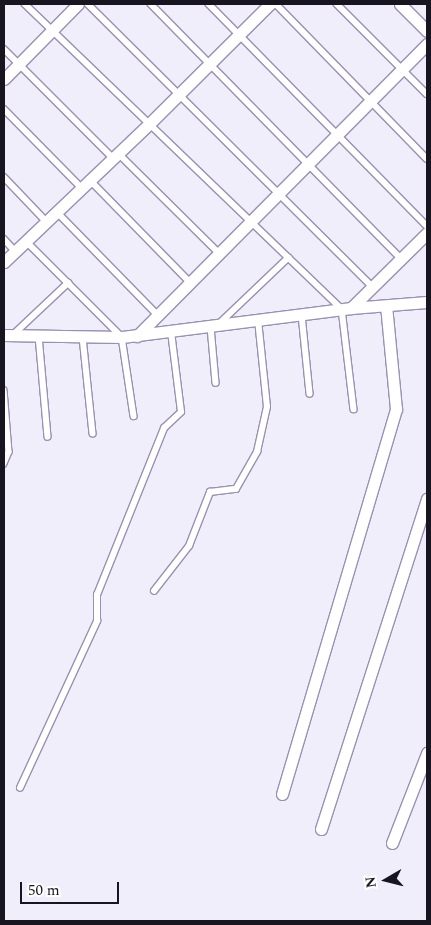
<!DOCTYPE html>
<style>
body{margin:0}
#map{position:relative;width:431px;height:925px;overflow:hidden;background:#f1eefb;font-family:Spectral,serif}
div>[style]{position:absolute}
.roads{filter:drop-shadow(1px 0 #9a91b0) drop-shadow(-1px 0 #9a91b0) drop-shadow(0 1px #9a91b0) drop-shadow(0 -1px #9a91b0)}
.service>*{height:5.5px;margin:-2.75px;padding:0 2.75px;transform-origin:2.75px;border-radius:2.75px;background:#fff}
.minor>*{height:11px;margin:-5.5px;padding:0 5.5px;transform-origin:5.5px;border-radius:5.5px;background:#fff}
span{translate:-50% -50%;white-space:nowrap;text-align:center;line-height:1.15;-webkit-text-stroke:4px #fefefe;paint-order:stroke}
.frame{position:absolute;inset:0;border:5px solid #181520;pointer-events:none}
.north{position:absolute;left:361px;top:855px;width:50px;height:50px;-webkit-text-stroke:4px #fefefe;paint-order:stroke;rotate:262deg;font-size:14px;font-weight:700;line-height:20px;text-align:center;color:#181520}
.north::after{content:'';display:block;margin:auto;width:18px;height:22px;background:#181520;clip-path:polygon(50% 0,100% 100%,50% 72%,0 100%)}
.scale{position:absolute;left:20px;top:882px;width:99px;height:22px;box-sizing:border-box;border:2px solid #181520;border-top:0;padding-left:6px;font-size:15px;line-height:18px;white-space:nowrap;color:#181520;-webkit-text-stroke:4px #fefefe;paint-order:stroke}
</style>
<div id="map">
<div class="roads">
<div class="service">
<div style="left:25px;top:4px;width:440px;rotate:43.9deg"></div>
<div style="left:342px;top:309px;width:101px;rotate:83.2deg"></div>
<div style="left:88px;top:4px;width:402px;rotate:44.8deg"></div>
<div style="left:151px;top:4px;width:358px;rotate:45.5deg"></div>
<div style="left:209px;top:4px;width:311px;rotate:45.5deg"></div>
<div style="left:276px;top:4px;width:216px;rotate:45.7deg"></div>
<div style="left:337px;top:4px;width:127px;rotate:45deg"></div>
<div style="left:4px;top:49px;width:153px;rotate:45deg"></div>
<div style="left:4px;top:109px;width:110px;rotate:45.4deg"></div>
<div style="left:118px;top:153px;width:142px;rotate:44.7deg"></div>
<div style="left:4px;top:177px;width:61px;rotate:46.3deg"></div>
<div style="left:89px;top:179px;width:144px;rotate:45.6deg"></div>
<div style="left:56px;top:211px;width:146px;rotate:45.6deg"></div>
<div style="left:4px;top:239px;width:16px;rotate:47deg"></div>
<div style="left:26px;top:241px;width:136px;rotate:45deg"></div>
<div style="left:122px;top:337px;width:80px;rotate:81.4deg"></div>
<div style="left:302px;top:315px;width:79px;rotate:84.2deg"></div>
<div style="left:221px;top:322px;width:93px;rotate:-43.7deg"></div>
<div style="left:211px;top:327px;width:56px;rotate:84.9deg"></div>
<div style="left:15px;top:333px;width:73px;rotate:-43.3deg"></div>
<div style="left:39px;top:336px;width:101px;rotate:84.9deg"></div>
<div style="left:83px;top:337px;width:97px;rotate:84.1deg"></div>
<div style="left:4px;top:390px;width:62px;rotate:85.4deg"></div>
<div style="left:9px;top:452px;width:13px;rotate:113deg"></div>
<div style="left:154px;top:591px;width:57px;rotate:-52.1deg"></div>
<div style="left:189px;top:546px;width:58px;rotate:-68.7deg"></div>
<div style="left:210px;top:492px;width:26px;rotate:-7deg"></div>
<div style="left:236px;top:489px;width:43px;rotate:-60.4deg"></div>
<div style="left:257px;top:452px;width:46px;rotate:-77.5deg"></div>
<div style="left:267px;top:407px;width:87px;rotate:-95.9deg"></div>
<div style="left:20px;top:788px;width:184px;rotate:-65.2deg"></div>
<div style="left:97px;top:621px;width:26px;rotate:-90deg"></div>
<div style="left:97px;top:595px;width:180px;rotate:-68.1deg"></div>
<div style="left:164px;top:428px;width:23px;rotate:-43deg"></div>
<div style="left:181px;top:412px;width:81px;rotate:-97.1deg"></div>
</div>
<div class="minor">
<div style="left:400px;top:4px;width:38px;rotate:45deg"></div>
<div style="left:4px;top:79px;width:105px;rotate:-45.4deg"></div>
<div style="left:4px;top:262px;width:202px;rotate:-43.6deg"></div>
<div style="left:150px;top:123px;width:169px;rotate:-44.8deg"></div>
<div style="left:351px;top:308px;width:107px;rotate:-44.6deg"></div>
<div style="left:4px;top:335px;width:118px;rotate:1deg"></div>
<div style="left:122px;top:337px;width:231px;rotate:-7.2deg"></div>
<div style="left:351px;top:308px;width:76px;rotate:-4.5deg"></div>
<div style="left:137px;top:336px;width:412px;rotate:-45.2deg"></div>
<div style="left:282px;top:794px;width:402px;rotate:-73.5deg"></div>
<div style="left:396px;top:409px;width:103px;rotate:-95.5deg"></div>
<div style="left:321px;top:829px;width:347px;rotate:-72.2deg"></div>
<div style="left:392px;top:843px;width:97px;rotate:-68.7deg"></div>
</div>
</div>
<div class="frame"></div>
<div class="north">N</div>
<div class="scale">50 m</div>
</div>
